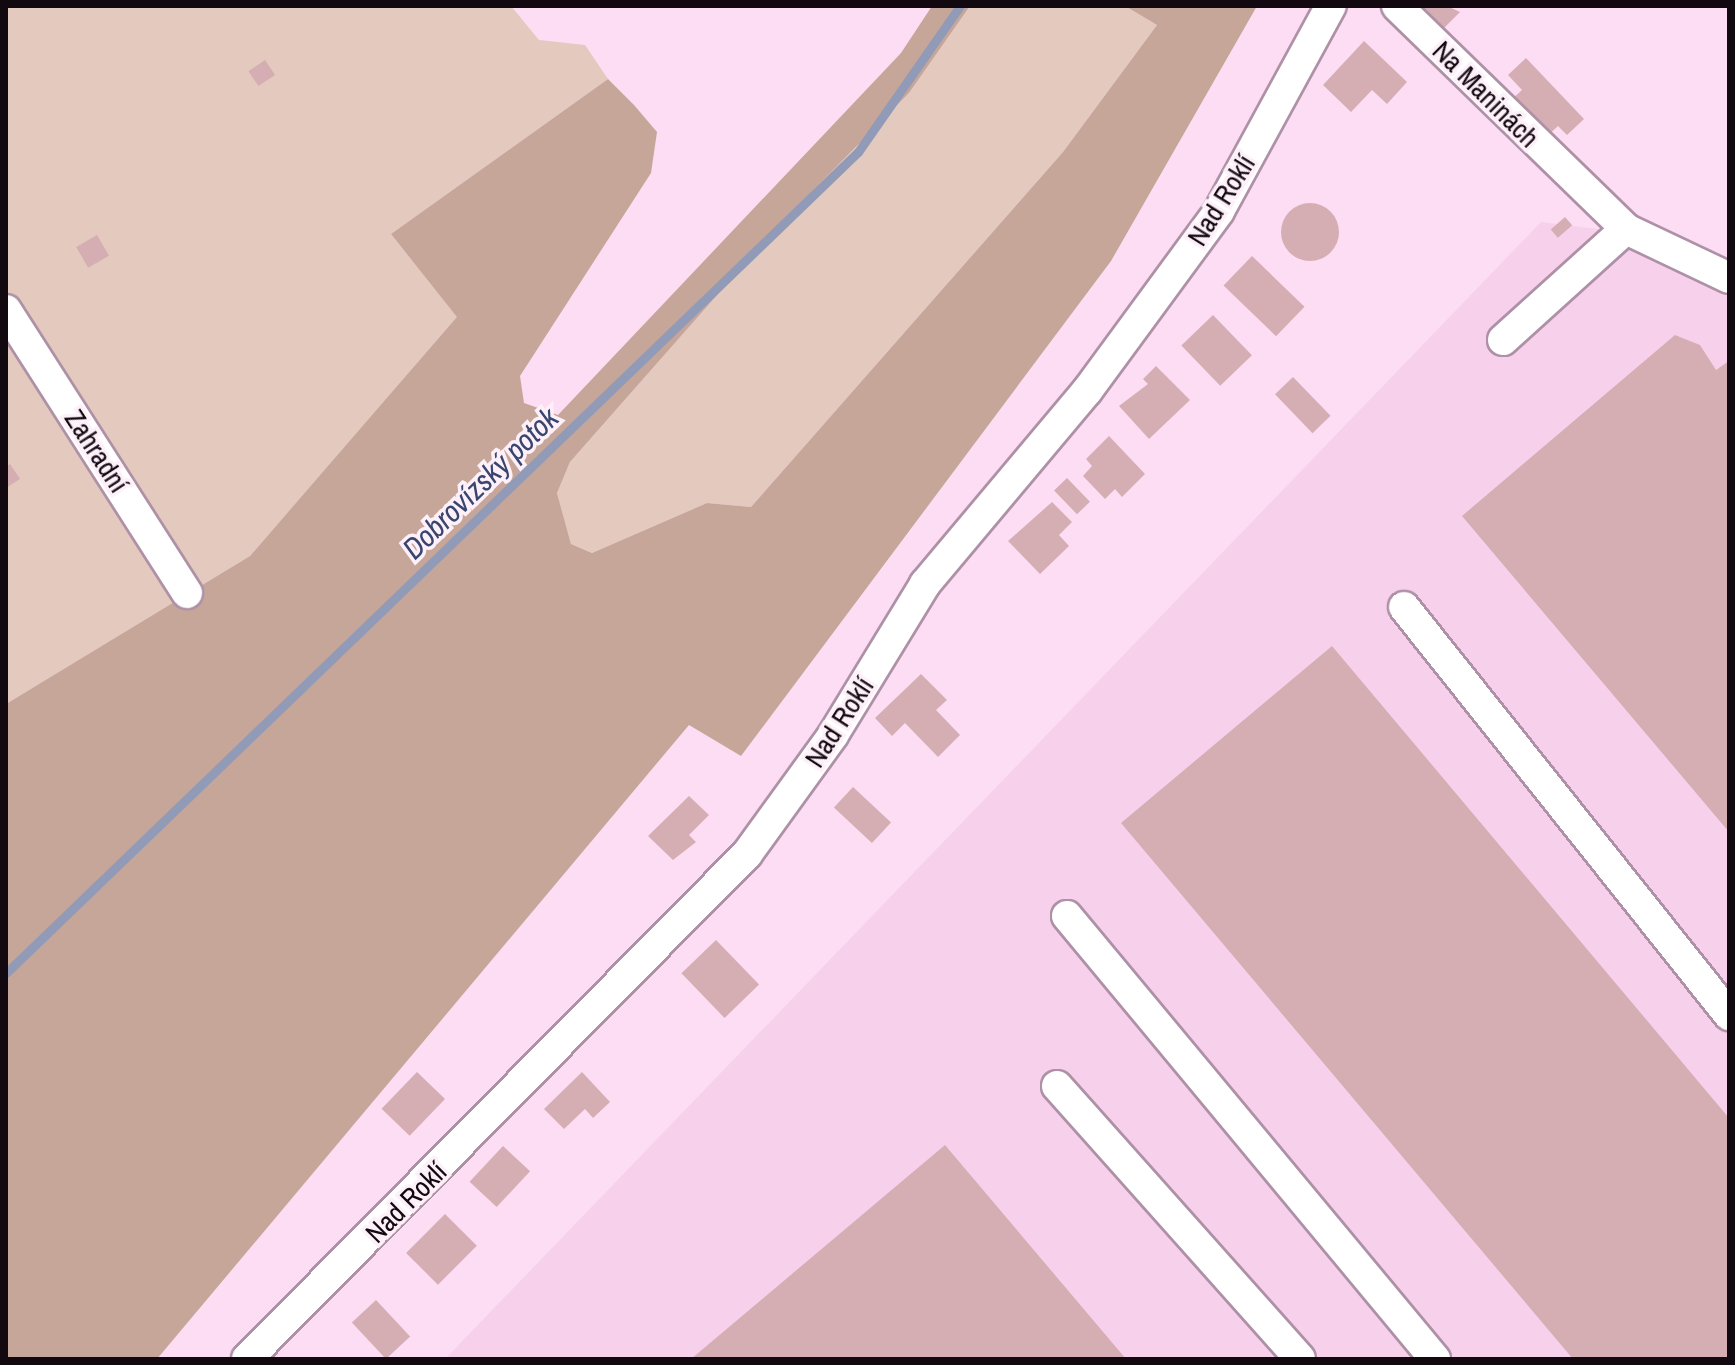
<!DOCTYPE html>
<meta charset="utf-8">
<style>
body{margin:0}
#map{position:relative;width:1735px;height:1365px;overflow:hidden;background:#fcddf3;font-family:"Archivo Narrow",sans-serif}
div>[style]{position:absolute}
.built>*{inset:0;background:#f7d1ec}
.green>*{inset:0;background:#e4c9bf}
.forest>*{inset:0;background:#c7a69a}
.stream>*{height:9px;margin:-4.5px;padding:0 4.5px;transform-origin:4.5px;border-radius:4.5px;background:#919bb7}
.building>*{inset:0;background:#d5aeb3;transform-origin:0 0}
.round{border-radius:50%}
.roads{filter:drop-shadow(2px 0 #ae91a6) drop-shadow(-2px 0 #ae91a6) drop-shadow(0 2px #ae91a6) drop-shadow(0 -2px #ae91a6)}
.minor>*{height:30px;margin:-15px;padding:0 15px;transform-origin:15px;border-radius:15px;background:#fff}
span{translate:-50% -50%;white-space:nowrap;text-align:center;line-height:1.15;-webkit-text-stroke:7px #fdf0f9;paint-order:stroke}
.street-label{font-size:28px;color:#12080f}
.water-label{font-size:30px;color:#38456f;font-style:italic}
.frame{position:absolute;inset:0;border:8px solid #12080f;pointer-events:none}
</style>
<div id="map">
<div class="built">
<div style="clip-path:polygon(1541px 222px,1598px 229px,1729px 293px,1729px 1359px,445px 1359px)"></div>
</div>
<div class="green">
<div style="clip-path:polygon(6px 6px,511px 6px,539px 40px,585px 45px,608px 79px,391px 234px,458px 317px,250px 556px,6px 704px)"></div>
<div style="clip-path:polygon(970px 6px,1125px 6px,1157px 25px,1063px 152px,751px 507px,707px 503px,592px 553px,571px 544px,557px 493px,570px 462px,778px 226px,909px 93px)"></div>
</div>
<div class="forest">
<div style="clip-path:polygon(932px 6px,970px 6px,909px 93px,778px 226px,570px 462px,557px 493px,571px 544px,592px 553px,707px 503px,751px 507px,1063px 152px,1157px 25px,1125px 6px,1257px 6px,1111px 261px,741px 756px,689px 725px,157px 1359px,6px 1359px,6px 704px,250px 556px,457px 317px,391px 234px,608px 79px,634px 105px,657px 132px,651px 173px,520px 376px,524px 403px,558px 415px,901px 53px)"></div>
</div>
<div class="stream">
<div style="left:6px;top:973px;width:1183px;rotate:-43.94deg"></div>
<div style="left:858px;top:152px;width:178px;rotate:-55.1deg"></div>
</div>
<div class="building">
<div style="clip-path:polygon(1413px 6px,1447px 6px,1460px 12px,1439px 33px)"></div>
<div style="clip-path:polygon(1364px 41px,1407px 82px,1387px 104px,1372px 90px,1351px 112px,1323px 85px)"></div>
<div style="clip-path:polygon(1526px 58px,1584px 119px,1567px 135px,1558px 126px,1543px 140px,1507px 104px,1522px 90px,1508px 75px)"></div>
<div style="left:265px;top:60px;width:18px;height:20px;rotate:56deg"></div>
<div class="round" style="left:1281px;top:203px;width:58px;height:58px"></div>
<div style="left:1565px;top:217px;width:11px;height:19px;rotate:49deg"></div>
<div style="left:97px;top:235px;width:24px;height:24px;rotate:60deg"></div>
<div style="left:1252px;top:256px;width:73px;height:41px;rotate:44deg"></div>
<div style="left:1213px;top:315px;width:56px;height:44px;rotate:46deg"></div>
<div style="clip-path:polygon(1675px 335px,1700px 345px,1716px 370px,1729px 361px,1729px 832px,1462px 516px)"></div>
<div style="clip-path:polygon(1156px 366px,1190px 400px,1149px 439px,1119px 406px,1148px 384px,1143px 379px)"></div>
<div style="left:1293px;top:377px;width:54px;height:25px;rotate:46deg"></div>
<div style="clip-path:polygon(1109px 436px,1145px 474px,1122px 497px,1115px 489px,1105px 499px,1083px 476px,1092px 466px,1086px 459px)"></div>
<div style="clip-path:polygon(10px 464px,20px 479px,6px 488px,6px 467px)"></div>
<div style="left:1067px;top:478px;width:33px;height:18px;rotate:46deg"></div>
<div style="clip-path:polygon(1052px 502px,1072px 522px,1059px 535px,1069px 546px,1040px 574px,1008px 541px)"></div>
<div style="clip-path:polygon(1332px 646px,1729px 1118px,1729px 1359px,1573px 1359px,1121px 823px)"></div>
<div style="clip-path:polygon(921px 674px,947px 700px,936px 710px,960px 735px,938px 757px,905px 723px,892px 736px,875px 718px)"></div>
<div style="left:853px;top:787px;width:52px;height:28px;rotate:43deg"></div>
<div style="clip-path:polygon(689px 796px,709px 815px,689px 835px,696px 842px,673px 860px,648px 836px)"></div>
<div style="left:716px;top:940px;width:62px;height:48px;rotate:46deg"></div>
<div style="left:417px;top:1072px;width:39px;height:51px;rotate:44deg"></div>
<div style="clip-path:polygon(582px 1072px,610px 1102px,593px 1118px,585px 1109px,564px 1129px,544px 1109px)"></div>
<div style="clip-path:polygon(945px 1145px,1126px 1359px,691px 1359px)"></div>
<div style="left:503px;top:1146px;width:37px;height:49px;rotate:43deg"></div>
<div style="left:445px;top:1214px;width:45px;height:55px;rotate:45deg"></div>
<div style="left:376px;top:1300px;width:50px;height:33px;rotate:47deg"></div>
</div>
<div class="roads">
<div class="minor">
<div style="left:1397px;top:6px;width:320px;rotate:44.2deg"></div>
<div style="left:1626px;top:229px;width:114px;rotate:25.4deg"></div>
<div style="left:6px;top:310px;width:336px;rotate:57.4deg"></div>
<div style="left:1503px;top:340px;width:166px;rotate:-42.1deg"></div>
<div style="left:1404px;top:607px;width:522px;rotate:51.46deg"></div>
<div style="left:1067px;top:916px;width:576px;rotate:50.28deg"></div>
<div style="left:1057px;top:1086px;width:365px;rotate:48.3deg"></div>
<div style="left:247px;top:1359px;width:711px;rotate:-45.29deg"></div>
<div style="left:747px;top:854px;width:147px;rotate:-54.1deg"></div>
<div style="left:833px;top:735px;width:177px;rotate:-58.6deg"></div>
<div style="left:925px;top:584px;width:252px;rotate:-50deg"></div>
<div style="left:1087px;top:391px;width:223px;rotate:-53.7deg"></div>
<div style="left:1219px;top:211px;width:234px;rotate:-61.4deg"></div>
</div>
</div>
<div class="street-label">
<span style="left:1486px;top:94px;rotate:45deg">Na Maninách</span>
<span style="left:1221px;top:200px;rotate:-58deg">Nad Roklí</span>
<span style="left:97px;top:451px;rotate:57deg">Zahradní</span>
<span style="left:839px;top:722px;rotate:-57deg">Nad Roklí</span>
<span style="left:406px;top:1202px;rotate:-45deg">Nad Roklí</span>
</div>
<div class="water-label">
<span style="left:480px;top:483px;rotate:-44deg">Dobrovízský potok</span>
</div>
<div class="frame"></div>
</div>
